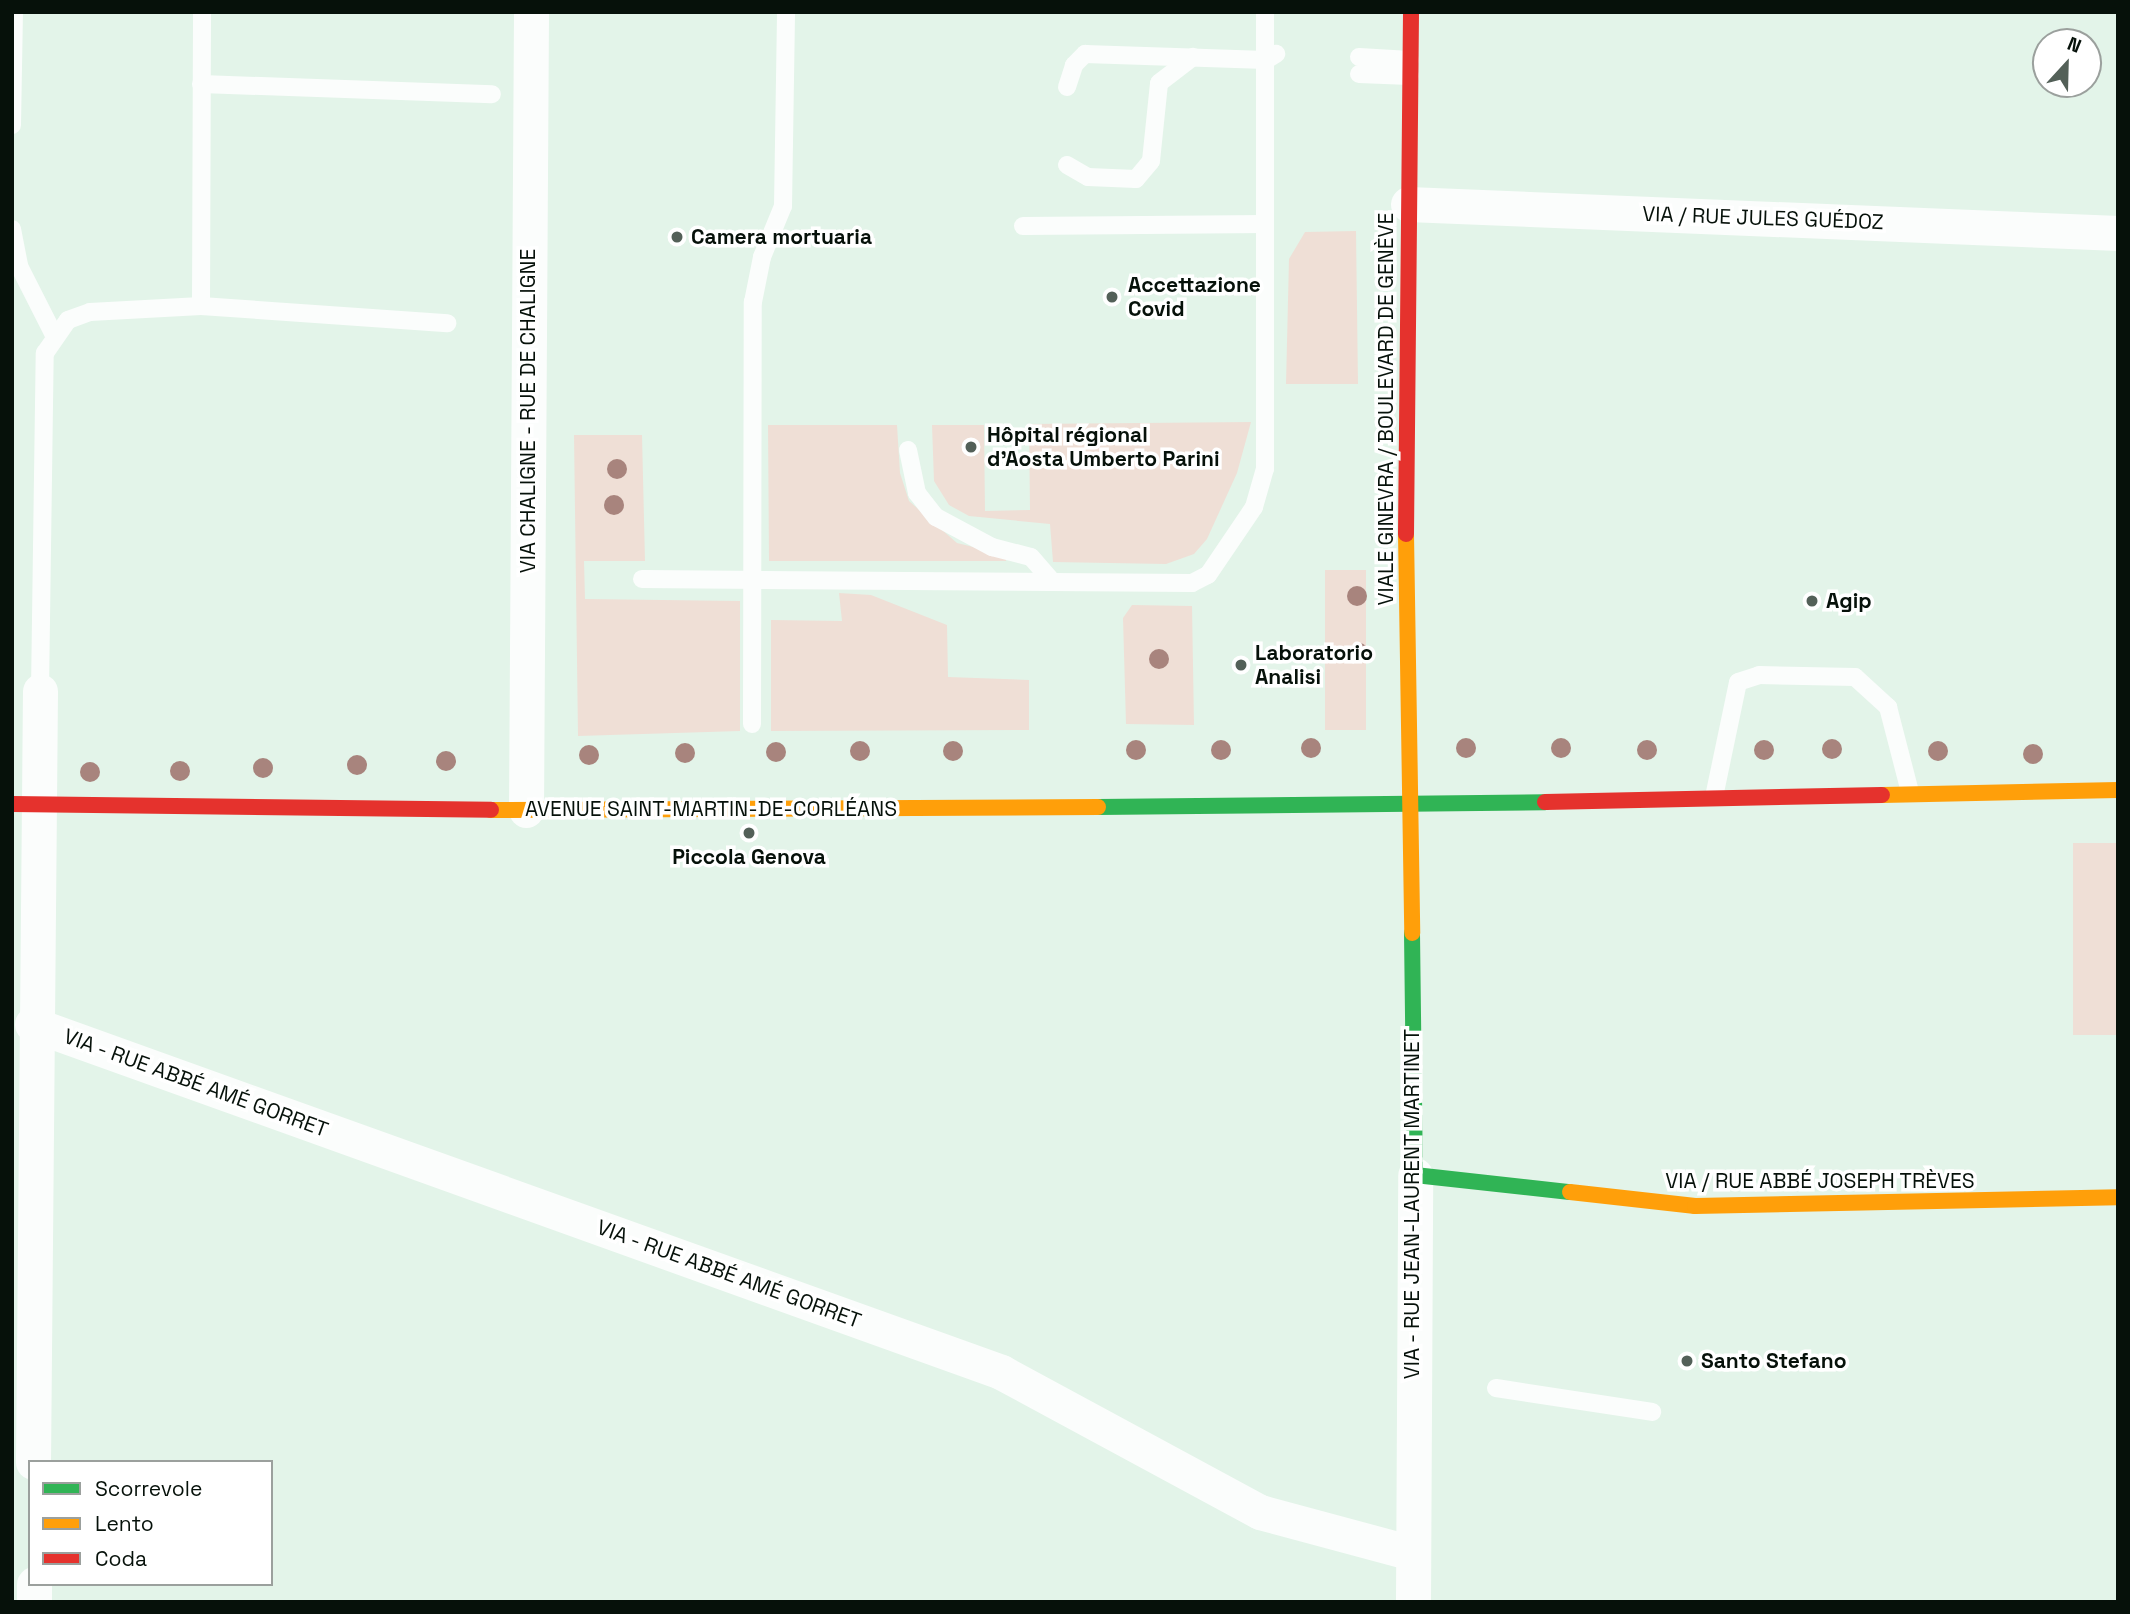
<!DOCTYPE html>
<meta charset="utf-8">
<style>
body{margin:0}
#map{position:relative;width:2130px;height:1614px;overflow:hidden;background:#e3f4e9;font-family:"Space Grotesk",sans-serif}
div>[style]{position:absolute}
.green>*{inset:0;background:#efdfd6;transform-origin:0 0}
.lane>*{height:18px;margin:-9px;padding:0 9px;transform-origin:9px;border-radius:9px;background:#fbfdfc}
.street>*{height:35px;margin:-17.5px;padding:0 17.5px;transform-origin:17.5px;border-radius:17.5px;background:#fbfdfc}
.fast>*{height:16px;margin:-8px;padding:0 8px;transform-origin:8px;border-radius:8px;background:#30b455}
.slow>*{height:16px;margin:-8px;padding:0 8px;transform-origin:8px;border-radius:8px;background:#ff9f0a}
.jam>*{height:16px;margin:-8px;padding:0 8px;transform-origin:8px;border-radius:8px;background:#e5322d}
.trees>*{width:20px;height:20px;margin:-10px;border-radius:50%;background:#a8847d}
.dots>*{width:19px;height:19px;translate:-50% -50%;box-sizing:border-box;border:4px solid #fff;border-radius:50%}
span{translate:-50% -50%;white-space:nowrap;text-align:center;line-height:1.15;-webkit-text-stroke:7px #fff;paint-order:stroke}
.street-label{font-size:21px;color:#06110a}
.poi-label{font-size:21px;color:#06110a;font-weight:700}
.left{translate:0 -50%;text-align:left}
.frame{position:absolute;inset:0;border:14px solid #06110a;pointer-events:none}
.legend{position:absolute;left:28px;top:1460px;width:245px;height:126px;box-sizing:border-box;background:#fff;border:2px solid #9ba09d;margin:0;padding:9px 12px;list-style:none;font-size:21px;color:#06110a}
.legend li{display:flex;align-items:center;gap:14px;height:35px}
.legend b{width:35px;border:2px solid #9ba09d}
.north{position:absolute;left:2032px;top:28px;width:70px;height:70px;box-sizing:border-box;background:#fff;border:2px solid #9ba09d;border-radius:50%;rotate:22deg;font-size:19px;font-weight:700;line-height:28px;text-align:center;color:#06110a}
.north::after{content:'';display:block;margin:auto;width:24px;height:32px;background:#536058;clip-path:polygon(50% 0,100% 100%,50% 72%,0 100%)}
</style>
<div id="map">
<div class="green">
<div style="clip-path:polygon(1356px 231px,1358px 384px,1286px 384px,1289px 259px,1305px 232px)"></div>
<div style="clip-path:polygon(1251px 422px,1237px 473px,1207px 539px,1194px 554px,1166px 564px,1053px 562px,1050px 524px,969px 516px,949px 505px,934px 481px,932px 425px,984px 425px,985px 511px,1030px 510px,1029px 424px)"></div>
<div style="clip-path:polygon(768px 425px,897px 425px,900px 473px,909px 501px,957px 543px,1006px 555px,1006px 561px,769px 561px)"></div>
<div style="clip-path:polygon(574px 435px,642px 435px,645px 561px,584px 561px,585px 599px,740px 601px,740px 731px,578px 736px)"></div>
<div style="left:1325px;top:570px;width:41px;height:160px"></div>
<div style="clip-path:polygon(839px 593px,871px 595px,947px 625px,948px 677px,1029px 680px,1029px 730px,771px 731px,771px 620px,842px 621px)"></div>
<div style="clip-path:polygon(1132px 605px,1192px 606px,1194px 725px,1126px 724px,1123px 618px)"></div>
<div style="left:2118px;top:843px;width:192px;height:45px;rotate:90deg"></div>
</div>
<div class="lane">
<div style="left:1359px;top:57px;width:51px;rotate:3.4deg"></div>
<div style="left:1359px;top:74px;width:51px;rotate:2.2deg"></div>
<div style="left:201px;top:84px;width:291px;rotate:2deg"></div>
<div style="left:1067px;top:87px;width:23px;rotate:-72deg"></div>
<div style="left:1074px;top:65px;width:16px;rotate:-45deg"></div>
<div style="left:1085px;top:54px;width:181px;rotate:1.9deg"></div>
<div style="left:1266px;top:60px;width:12px;rotate:-31deg"></div>
<div style="left:12px;top:125px;width:113px;rotate:-89deg"></div>
<div style="left:1067px;top:165px;width:24px;rotate:30deg"></div>
<div style="left:1088px;top:177px;width:48px;rotate:2.4deg"></div>
<div style="left:1136px;top:179px;width:23px;rotate:-50deg"></div>
<div style="left:1151px;top:161px;width:78px;rotate:-84.1deg"></div>
<div style="left:1159px;top:83px;width:43px;rotate:-37.4deg"></div>
<div style="left:1023px;top:226px;width:242px;rotate:-0.5deg"></div>
<div style="left:12px;top:229px;width:38px;rotate:79deg"></div>
<div style="left:19px;top:266px;width:75px;rotate:63.1deg"></div>
<div style="left:201px;top:306px;width:294px;rotate:-89.8deg"></div>
<div style="left:908px;top:450px;width:44px;rotate:78.2deg"></div>
<div style="left:917px;top:493px;width:31px;rotate:52deg"></div>
<div style="left:936px;top:517px;width:64px;rotate:28.2deg"></div>
<div style="left:992px;top:547px;width:40px;rotate:14.4deg"></div>
<div style="left:1031px;top:557px;width:33px;rotate:49deg"></div>
<div style="left:642px;top:579px;width:550px;rotate:0.42deg"></div>
<div style="left:1192px;top:583px;width:18px;rotate:-27deg"></div>
<div style="left:1208px;top:575px;width:82px;rotate:-55.9deg"></div>
<div style="left:1254px;top:507px;width:40px;rotate:-74deg"></div>
<div style="left:1265px;top:469px;width:457px;rotate:-90deg"></div>
<div style="left:40px;top:691px;width:338px;rotate:-89.2deg"></div>
<div style="left:45px;top:353px;width:40px;rotate:-55.1deg"></div>
<div style="left:68px;top:320px;width:23px;rotate:-20deg"></div>
<div style="left:90px;top:312px;width:111px;rotate:-3.1deg"></div>
<div style="left:201px;top:306px;width:247px;rotate:4deg"></div>
<div style="left:752px;top:724px;width:422px;rotate:-89.9deg"></div>
<div style="left:753px;top:302px;width:46px;rotate:-78.7deg"></div>
<div style="left:762px;top:257px;width:55px;rotate:-67.6deg"></div>
<div style="left:783px;top:206px;width:194px;rotate:-89.1deg"></div>
<div style="left:1714px;top:797px;width:117px;rotate:-78.2deg"></div>
<div style="left:1738px;top:682px;width:22px;rotate:-18deg"></div>
<div style="left:1759px;top:675px;width:96px;rotate:1.2deg"></div>
<div style="left:1855px;top:677px;width:45px;rotate:42.3deg"></div>
<div style="left:1888px;top:707px;width:88px;rotate:75.5deg"></div>
<div style="left:1496px;top:1388px;width:158px;rotate:8.7deg"></div>
</div>
<div class="street">
<div style="left:1408px;top:204px;width:711px;rotate:2.34deg"></div>
<div style="left:526px;top:810px;width:798px;rotate:-89.64deg"></div>
<div style="left:32px;top:1024px;width:1030px;rotate:19.75deg"></div>
<div style="left:1001px;top:1372px;width:294px;rotate:28.4deg"></div>
<div style="left:1260px;top:1512px;width:157px;rotate:15.1deg"></div>
<div style="left:33px;top:1462px;width:771px;rotate:-89.48deg"></div>
<div style="left:34px;top:1584px;width:18px;rotate:90deg"></div>
<div style="left:1413px;top:1602px;width:427px;rotate:-89.7deg"></div>
</div>
<div class="fast">
<div style="left:1098px;top:807px;width:447px;rotate:-0.6deg"></div>
<div style="left:1412px;top:933px;width:242px;rotate:89.3deg"></div>
<div style="left:1415px;top:1175px;width:156px;rotate:6.3deg"></div>
</div>
<div class="slow">
<div style="left:1406px;top:534px;width:399px;rotate:89.1deg"></div>
<div style="left:1882px;top:795px;width:236px;rotate:-1.2deg"></div>
<div style="left:491px;top:810px;width:607px;rotate:-0.28deg"></div>
<div style="left:1570px;top:1192px;width:126px;rotate:6.4deg"></div>
<div style="left:1695px;top:1206px;width:423px;rotate:-1.2deg"></div>
</div>
<div class="jam">
<div style="left:1406px;top:534px;width:522px;rotate:-89.45deg"></div>
<div style="left:1545px;top:802px;width:337px;rotate:-1.2deg"></div>
<div style="left:12px;top:804px;width:479px;rotate:0.7deg"></div>
</div>
<div class="trees">
<div style="left:617px;top:469px"></div>
<div style="left:614px;top:505px"></div>
<div style="left:1357px;top:596px"></div>
<div style="left:1359px;top:653px"></div>
<div style="left:1159px;top:659px"></div>
<div style="left:1311px;top:748px"></div>
<div style="left:1466px;top:748px"></div>
<div style="left:1561px;top:748px"></div>
<div style="left:1832px;top:749px"></div>
<div style="left:1136px;top:750px"></div>
<div style="left:1221px;top:750px"></div>
<div style="left:1647px;top:750px"></div>
<div style="left:1764px;top:750px"></div>
<div style="left:860px;top:751px"></div>
<div style="left:953px;top:751px"></div>
<div style="left:1938px;top:751px"></div>
<div style="left:776px;top:752px"></div>
<div style="left:685px;top:753px"></div>
<div style="left:2033px;top:754px"></div>
<div style="left:589px;top:755px"></div>
<div style="left:446px;top:761px"></div>
<div style="left:357px;top:765px"></div>
<div style="left:263px;top:768px"></div>
<div style="left:180px;top:771px"></div>
<div style="left:90px;top:772px"></div>
</div>
<div class="dots">
<div style="left:677px;top:237px;background:#536058"></div>
<div style="left:1112px;top:297px;background:#536058"></div>
<div style="left:971px;top:447px;background:#536058"></div>
<div style="left:1812px;top:601px;background:#536058"></div>
<div style="left:1241px;top:665px;background:#536058"></div>
<div style="left:749px;top:833px;background:#536058"></div>
<div style="left:1687px;top:1361px;background:#536058"></div>
</div>
<div class="street-label">
<span style="left:1763px;top:218px;rotate:2deg">VIA / RUE JULES GUÉDOZ</span>
<span style="left:1386px;top:409px;rotate:-90deg">VIALE GINEVRA / BOULEVARD DE GENÈVE</span>
<span style="left:528px;top:411px;rotate:-90deg">VIA CHALIGNE - RUE DE CHALIGNE</span>
<span style="left:711px;top:809px">AVENUE SAINT-MARTIN-DE-CORLÉANS</span>
<span style="left:196px;top:1083px;rotate:20deg">VIA - RUE ABBÉ AMÉ GORRET</span>
<span style="left:1820px;top:1181px">VIA / RUE ABBÉ JOSEPH TRÈVES</span>
<span style="left:1412px;top:1204px;rotate:-90deg">VIA - RUE JEAN-LAURENT MARTINET</span>
<span style="left:729px;top:1274px;rotate:20deg">VIA - RUE ABBÉ AMÉ GORRET</span>
</div>
<div class="poi-label">
<span class="left" style="left:691px;top:237px">Camera mortuaria</span>
<span class="left" style="left:1128px;top:297px">Accettazione<br>Covid</span>
<span class="left" style="left:987px;top:447px">Hôpital régional<br>d'Aosta Umberto Parini</span>
<span class="left" style="left:1826px;top:601px">Agip</span>
<span class="left" style="left:1255px;top:665px">Laboratorio<br>Analisi</span>
<span style="left:749px;top:857px">Piccola Genova</span>
<span class="left" style="left:1701px;top:1361px">Santo Stefano</span>
</div>
<div class="frame"></div>
<ul class="legend">
<li><b style="height:9px;background:#30b455"></b>Scorrevole</li>
<li><b style="height:9px;background:#ff9f0a"></b>Lento</li>
<li><b style="height:9px;background:#e5322d"></b>Coda</li>
</ul>
<div class="north">N</div>
</div>
